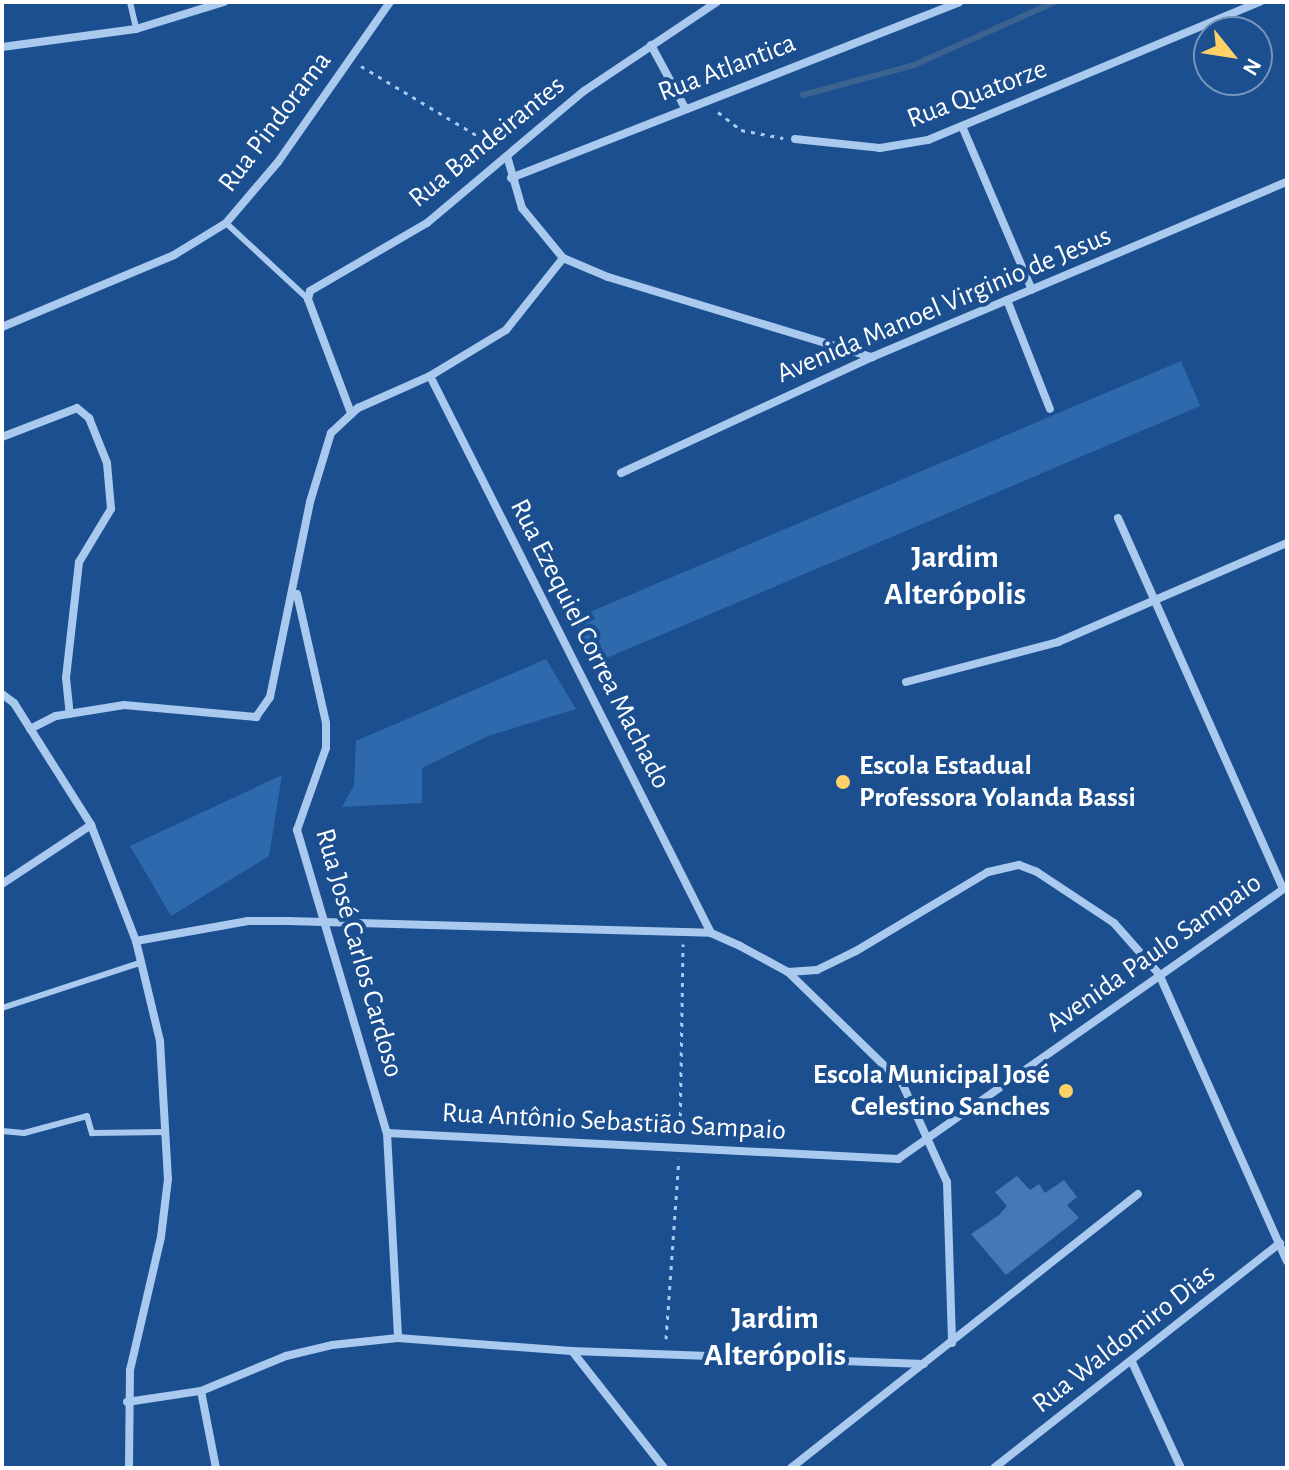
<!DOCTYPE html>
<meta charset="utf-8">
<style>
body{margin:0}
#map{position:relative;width:1289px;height:1470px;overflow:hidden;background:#1b4f8f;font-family:"Alegreya Sans",sans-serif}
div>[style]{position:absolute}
.green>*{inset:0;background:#2e69ad;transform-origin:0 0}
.stream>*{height:6px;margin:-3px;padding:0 3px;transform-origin:3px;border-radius:3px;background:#3c6290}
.building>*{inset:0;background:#4478b7}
.path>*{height:3px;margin-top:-1.5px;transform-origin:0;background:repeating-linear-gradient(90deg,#a9c9ee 0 4px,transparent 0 10px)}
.service>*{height:6px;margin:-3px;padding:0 3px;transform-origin:3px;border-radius:3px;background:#a9c9ee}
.minor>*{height:8px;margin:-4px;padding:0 4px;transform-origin:4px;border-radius:4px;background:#a9c9ee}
.dots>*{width:22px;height:22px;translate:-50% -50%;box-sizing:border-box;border:4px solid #1b4f8f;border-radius:50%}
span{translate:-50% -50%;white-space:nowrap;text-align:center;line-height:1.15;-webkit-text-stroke:8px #1b4f8f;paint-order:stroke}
.street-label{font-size:28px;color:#fff}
.poi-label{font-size:28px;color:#fff;font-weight:700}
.left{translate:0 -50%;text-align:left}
.right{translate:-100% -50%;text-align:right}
.quarter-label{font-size:32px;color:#fff;font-weight:700}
.frame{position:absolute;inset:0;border:4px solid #fff;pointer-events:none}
.north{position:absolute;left:1193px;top:16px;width:80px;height:80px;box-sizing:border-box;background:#1b4f8f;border:2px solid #7695bc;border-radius:50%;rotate:120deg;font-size:22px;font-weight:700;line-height:32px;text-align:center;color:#fff}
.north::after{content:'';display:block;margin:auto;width:28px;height:36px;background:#ffd166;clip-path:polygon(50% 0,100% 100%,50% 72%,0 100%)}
</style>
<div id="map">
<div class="green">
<div style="left:1181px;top:361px;width:49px;height:660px;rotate:67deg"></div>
<div style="clip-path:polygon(546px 659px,576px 709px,488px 736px,422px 768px,422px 803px,342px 807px,354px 785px,356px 741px)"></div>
<div style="clip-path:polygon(282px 775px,269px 856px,171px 916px,130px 846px)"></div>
</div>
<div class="stream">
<div style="left:803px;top:95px;width:115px;rotate:-15.1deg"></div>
<div style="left:914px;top:65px;width:154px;rotate:-24.1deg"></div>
</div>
<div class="building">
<div style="clip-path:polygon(1017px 1176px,1030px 1190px,1039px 1184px,1045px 1193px,1064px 1180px,1077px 1197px,1067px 1205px,1079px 1218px,1006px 1275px,971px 1234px,999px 1215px,1007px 1206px,995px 1192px)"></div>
</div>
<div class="path">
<div style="left:361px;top:66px;width:160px;rotate:30.9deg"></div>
<div style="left:718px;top:112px;width:29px;rotate:38deg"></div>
<div style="left:741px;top:130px;width:43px;rotate:10.8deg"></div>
<div style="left:680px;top:1136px;width:192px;rotate:-89.1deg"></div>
<div style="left:666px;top:1339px;width:180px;rotate:-85.9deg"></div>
</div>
<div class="service">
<div style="left:130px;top:2px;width:28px;rotate:77deg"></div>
<div style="left:226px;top:223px;width:112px;rotate:42.8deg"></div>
<div style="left:2px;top:1008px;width:145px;rotate:-18.1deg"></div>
<div style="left:2px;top:1131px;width:22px;rotate:5deg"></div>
<div style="left:24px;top:1133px;width:65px;rotate:-15.1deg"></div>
<div style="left:87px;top:1116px;width:18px;rotate:74deg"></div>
<div style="left:92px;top:1133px;width:73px;rotate:-0.8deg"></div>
</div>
<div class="minor">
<div style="left:651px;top:45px;width:72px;rotate:61.6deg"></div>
<div style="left:2px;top:47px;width:135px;rotate:-7.7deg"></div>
<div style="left:136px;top:29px;width:92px;rotate:-17.1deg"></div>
<div style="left:962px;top:126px;width:178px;rotate:66.9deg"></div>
<div style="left:795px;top:139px;width:85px;rotate:6deg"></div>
<div style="left:880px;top:148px;width:49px;rotate:-9.5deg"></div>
<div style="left:928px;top:140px;width:360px;rotate:-22.6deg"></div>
<div style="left:507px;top:156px;width:54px;rotate:73.9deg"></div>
<div style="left:522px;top:208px;width:65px;rotate:50.6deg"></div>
<div style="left:563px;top:258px;width:49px;rotate:22.9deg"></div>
<div style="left:608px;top:277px;width:276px;rotate:16.9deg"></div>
<div style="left:511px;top:178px;width:481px;rotate:-21.4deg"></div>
<div style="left:1007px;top:300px;width:117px;rotate:68.5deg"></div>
<div style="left:2px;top:327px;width:186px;rotate:-22.7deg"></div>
<div style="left:174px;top:255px;width:61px;rotate:-31.6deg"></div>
<div style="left:226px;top:223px;width:80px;rotate:-49.6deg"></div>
<div style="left:278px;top:162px;width:195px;rotate:-55deg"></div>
<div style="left:430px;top:376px;width:624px;rotate:63.23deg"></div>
<div style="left:351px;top:413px;width:122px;rotate:-110.7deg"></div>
<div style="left:308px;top:299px;width:8px;rotate:-76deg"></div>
<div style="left:310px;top:291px;width:135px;rotate:-30.2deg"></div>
<div style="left:427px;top:223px;width:205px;rotate:-40.1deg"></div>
<div style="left:584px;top:91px;width:160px;rotate:-33.8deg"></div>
<div style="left:2px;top:437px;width:80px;rotate:-21.1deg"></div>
<div style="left:77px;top:408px;width:16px;rotate:40deg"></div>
<div style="left:89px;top:418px;width:48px;rotate:68.2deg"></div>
<div style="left:107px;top:463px;width:46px;rotate:85deg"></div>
<div style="left:111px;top:509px;width:62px;rotate:121.1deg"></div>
<div style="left:79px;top:562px;width:117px;rotate:96.4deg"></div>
<div style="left:66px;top:678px;width:36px;rotate:84deg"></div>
<div style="left:621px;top:473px;width:277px;rotate:-24.8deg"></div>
<div style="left:872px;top:357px;width:450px;rotate:-22.9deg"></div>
<div style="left:1118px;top:518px;width:406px;rotate:66deg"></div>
<div style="left:297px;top:594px;width:132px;rotate:77.3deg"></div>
<div style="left:326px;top:723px;width:25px;rotate:90deg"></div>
<div style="left:326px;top:748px;width:87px;rotate:109.5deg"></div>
<div style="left:297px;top:830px;width:316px;rotate:73.5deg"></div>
<div style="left:387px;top:1133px;width:205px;rotate:86.9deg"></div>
<div style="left:906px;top:682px;width:157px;rotate:-14.7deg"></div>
<div style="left:1058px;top:642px;width:249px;rotate:-23.4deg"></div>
<div style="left:2px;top:694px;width:15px;rotate:37deg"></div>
<div style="left:14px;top:703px;width:144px;rotate:57.7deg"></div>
<div style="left:91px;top:825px;width:124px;rotate:68.8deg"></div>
<div style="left:136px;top:941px;width:103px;rotate:76.5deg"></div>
<div style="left:160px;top:1041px;width:138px;rotate:86.7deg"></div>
<div style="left:168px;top:1179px;width:58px;rotate:96.9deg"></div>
<div style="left:161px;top:1237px;width:137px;rotate:103.1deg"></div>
<div style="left:130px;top:1370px;width:98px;rotate:90.6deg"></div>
<div style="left:30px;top:729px;width:29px;rotate:-27deg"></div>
<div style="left:56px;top:716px;width:69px;rotate:-9.2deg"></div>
<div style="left:124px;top:705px;width:133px;rotate:5.2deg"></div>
<div style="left:256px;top:717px;width:24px;rotate:-55deg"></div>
<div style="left:270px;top:697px;width:199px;rotate:-78.4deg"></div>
<div style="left:310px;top:502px;width:72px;rotate:-73.1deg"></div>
<div style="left:331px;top:433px;width:37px;rotate:-43deg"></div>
<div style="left:358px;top:408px;width:79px;rotate:-24deg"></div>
<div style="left:430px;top:376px;width:89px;rotate:-31.2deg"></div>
<div style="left:506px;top:330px;width:92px;rotate:-51.6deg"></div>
<div style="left:2px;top:884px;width:107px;rotate:-33.5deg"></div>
<div style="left:136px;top:941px;width:114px;rotate:-10.1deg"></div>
<div style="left:248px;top:921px;width:40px"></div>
<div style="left:288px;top:921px;width:423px;rotate:1.6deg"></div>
<div style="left:711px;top:933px;width:32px;rotate:24deg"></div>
<div style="left:740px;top:946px;width:55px;rotate:28.4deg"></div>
<div style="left:788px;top:972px;width:159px;rotate:44.2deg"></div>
<div style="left:902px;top:1083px;width:109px;rotate:65.6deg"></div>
<div style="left:947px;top:1182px;width:161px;rotate:88.2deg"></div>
<div style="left:788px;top:972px;width:29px;rotate:-4deg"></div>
<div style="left:817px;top:970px;width:43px;rotate:-26deg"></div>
<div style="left:856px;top:951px;width:154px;rotate:-30.9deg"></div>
<div style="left:988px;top:872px;width:32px;rotate:-13deg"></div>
<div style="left:1019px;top:865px;width:19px;rotate:21deg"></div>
<div style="left:1037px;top:872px;width:92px;rotate:33.5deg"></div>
<div style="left:1114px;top:923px;width:68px;rotate:48.6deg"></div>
<div style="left:1159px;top:974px;width:314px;rotate:66deg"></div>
<div style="left:387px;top:1133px;width:512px;rotate:2.91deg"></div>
<div style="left:898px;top:1159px;width:475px;rotate:-35deg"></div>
<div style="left:572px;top:1351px;width:149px;rotate:51.8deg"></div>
<div style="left:1132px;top:1362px;width:117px;rotate:65.2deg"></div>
<div style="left:201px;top:1391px;width:78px;rotate:79deg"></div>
<div style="left:127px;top:1402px;width:75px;rotate:-8.5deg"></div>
<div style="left:201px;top:1391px;width:92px;rotate:-22.4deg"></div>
<div style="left:286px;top:1356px;width:47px;rotate:-13.4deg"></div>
<div style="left:332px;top:1345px;width:66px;rotate:-6.1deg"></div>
<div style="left:398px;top:1338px;width:174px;rotate:4.3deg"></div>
<div style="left:572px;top:1351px;width:352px;rotate:2.1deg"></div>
<div style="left:791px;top:1468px;width:442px;rotate:-38.3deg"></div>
<div style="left:994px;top:1468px;width:364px;rotate:-38.2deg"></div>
</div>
<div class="dots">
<div style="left:843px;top:782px;background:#ffd166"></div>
<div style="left:1066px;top:1091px;background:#ffd166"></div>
</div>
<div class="street-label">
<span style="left:727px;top:68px;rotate:-21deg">Rua Atlantica</span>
<span style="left:977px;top:94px;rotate:-21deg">Rua Quatorze</span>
<span style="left:275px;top:122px;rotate:-53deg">Rua Pindorama</span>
<span style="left:487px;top:142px;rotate:-39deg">Rua Bandeirantes</span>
<span style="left:944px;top:305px;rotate:-23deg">Avenida Manoel Virginio de Jesus</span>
<span style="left:590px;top:644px;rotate:63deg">Rua Ezequiel Correa Machado</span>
<span style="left:359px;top:953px;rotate:74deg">Rua José Carlos Cardoso</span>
<span style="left:1154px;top:953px;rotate:-35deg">Avenida Paulo Sampaio</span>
<span style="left:614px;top:1122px;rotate:3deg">Rua Antônio Sebastião Sampaio</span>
<span style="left:1124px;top:1339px;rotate:-38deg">Rua Waldomiro Dias</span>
</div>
<div class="poi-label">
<span class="left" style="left:859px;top:782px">Escola Estadual<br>Professora Yolanda Bassi</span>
<span class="right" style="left:1050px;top:1091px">Escola Municipal José<br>Celestino Sanches</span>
</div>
<div class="quarter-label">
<span style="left:955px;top:576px">Jardim<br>Alterópolis</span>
<span style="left:775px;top:1337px">Jardim<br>Alterópolis</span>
</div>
<div class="frame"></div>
<div class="north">N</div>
</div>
